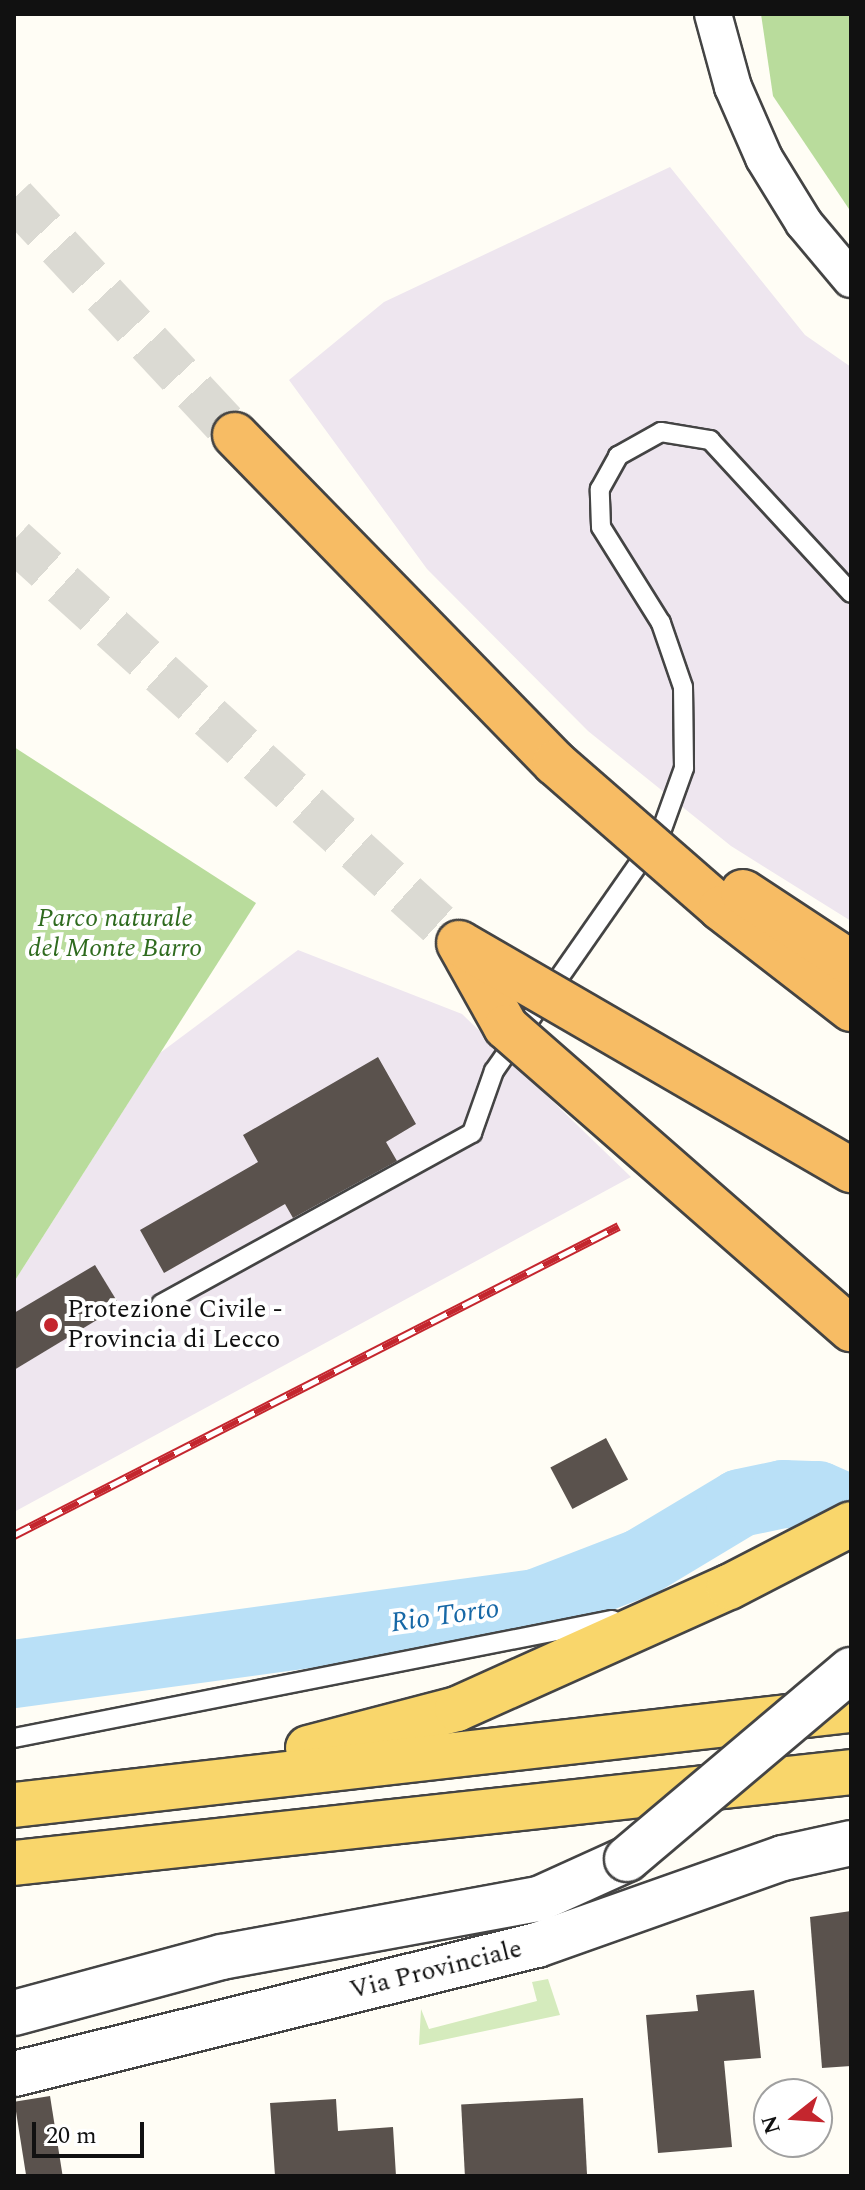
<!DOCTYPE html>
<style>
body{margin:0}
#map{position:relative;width:865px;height:2190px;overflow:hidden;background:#fffdf5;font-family:Spectral,serif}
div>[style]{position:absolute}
.industrial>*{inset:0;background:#eee6ef}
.green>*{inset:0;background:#d5ebbd}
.forest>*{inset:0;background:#b9dc9c}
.river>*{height:68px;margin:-34px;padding:0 34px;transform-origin:34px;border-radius:34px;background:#b9e0f7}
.building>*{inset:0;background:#5a524d;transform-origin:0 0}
.trunk-tunnel>*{height:44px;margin-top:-22px;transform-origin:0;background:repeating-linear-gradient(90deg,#dbdad3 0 44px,transparent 0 66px)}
.roads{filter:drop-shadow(2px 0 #444) drop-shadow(-2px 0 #444) drop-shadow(0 2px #444) drop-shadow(0 -2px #444)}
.service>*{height:18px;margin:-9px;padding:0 9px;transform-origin:9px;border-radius:9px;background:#fff}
.minor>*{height:36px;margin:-18px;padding:0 18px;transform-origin:18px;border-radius:18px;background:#fff}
.tertiary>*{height:44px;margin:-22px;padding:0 22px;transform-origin:22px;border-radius:22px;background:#fff}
.primary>*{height:44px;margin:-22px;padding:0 22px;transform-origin:22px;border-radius:22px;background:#f9d66b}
.rail>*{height:9px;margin-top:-4.5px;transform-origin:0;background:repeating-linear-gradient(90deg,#fff 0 18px,#c4262e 0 36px);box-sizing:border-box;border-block:2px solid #c4262e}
.bridges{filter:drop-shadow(2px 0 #444) drop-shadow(-2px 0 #444) drop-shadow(0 2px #444) drop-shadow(0 -2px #444)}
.tertiary-bridge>*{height:44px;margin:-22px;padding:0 22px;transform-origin:22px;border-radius:22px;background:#fff}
.trunk-bridge>*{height:44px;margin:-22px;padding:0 22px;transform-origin:22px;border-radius:22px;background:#f7bc64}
.dots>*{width:22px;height:22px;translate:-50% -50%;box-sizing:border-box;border:4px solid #fff;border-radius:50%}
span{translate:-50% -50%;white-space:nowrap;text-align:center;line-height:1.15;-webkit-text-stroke:8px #fff;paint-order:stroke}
.park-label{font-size:26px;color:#2f6b1f;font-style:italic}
.poi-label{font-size:26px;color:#111}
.left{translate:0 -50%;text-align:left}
.street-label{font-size:26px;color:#111}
.water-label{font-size:28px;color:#1768a6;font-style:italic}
.frame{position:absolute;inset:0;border:16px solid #111;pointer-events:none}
.north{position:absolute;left:753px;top:2078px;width:80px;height:80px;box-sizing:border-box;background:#fff;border:2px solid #a0a0a0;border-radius:50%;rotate:253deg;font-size:22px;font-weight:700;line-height:32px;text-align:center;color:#111}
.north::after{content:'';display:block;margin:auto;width:28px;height:36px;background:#c4262e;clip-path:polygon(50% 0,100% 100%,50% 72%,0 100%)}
.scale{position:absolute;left:32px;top:2122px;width:112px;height:36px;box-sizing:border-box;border:4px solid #111;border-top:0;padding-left:10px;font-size:24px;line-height:28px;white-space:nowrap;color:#111;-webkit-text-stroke:6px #fff;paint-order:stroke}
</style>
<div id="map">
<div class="industrial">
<div style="clip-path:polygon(670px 167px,805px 335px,851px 367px,851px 921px,731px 846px,588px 731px,427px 569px,289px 380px,384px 302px)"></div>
<div style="clip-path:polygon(298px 950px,462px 1014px,631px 1177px,14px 1512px,14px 1282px,160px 1053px)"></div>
</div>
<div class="green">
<div style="clip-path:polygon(548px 1979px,560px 2015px,419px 2045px,421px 2009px,429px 2029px,537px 2001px,532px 1982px)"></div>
</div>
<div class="forest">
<div style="clip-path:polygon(761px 14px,851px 14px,851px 212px,773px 96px)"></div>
<div style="clip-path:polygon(14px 747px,256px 903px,14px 1282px)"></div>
</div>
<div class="river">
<div style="left:14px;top:1674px;width:527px;rotate:-7.75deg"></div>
<div style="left:536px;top:1603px;width:114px;rotate:-21.1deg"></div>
<div style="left:642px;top:1562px;width:114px;rotate:-31deg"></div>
<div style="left:740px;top:1503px;width:44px;rotate:-11.8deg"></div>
<div style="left:783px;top:1494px;width:35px;rotate:2deg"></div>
<div style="left:818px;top:1495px;width:36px;rotate:24deg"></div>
</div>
<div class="building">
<div style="clip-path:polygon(378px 1057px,416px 1124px,386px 1142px,397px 1161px,293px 1218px,285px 1204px,164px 1273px,140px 1230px,258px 1162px,243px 1135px)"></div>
<div style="clip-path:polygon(95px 1265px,120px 1306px,14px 1370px,14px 1313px)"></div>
<div style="left:606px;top:1438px;width:47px;height:63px;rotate:62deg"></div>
<div style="clip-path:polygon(851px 1911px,851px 2066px,822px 2068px,810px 1917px)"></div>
<div style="clip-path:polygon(754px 1990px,761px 2058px,724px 2061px,732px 2147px,658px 2153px,646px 2015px,698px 2011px,696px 1995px)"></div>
<div style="left:50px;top:2096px;width:81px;height:36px;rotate:81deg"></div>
<div style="left:583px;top:2098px;width:78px;height:122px;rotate:87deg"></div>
<div style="clip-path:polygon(336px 2099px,338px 2131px,393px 2127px,396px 2176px,275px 2176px,270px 2103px)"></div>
</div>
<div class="trunk-tunnel">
<div style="left:14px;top:198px;width:324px;rotate:47deg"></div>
<div style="left:14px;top:540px;width:600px;rotate:42.16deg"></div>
</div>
<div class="roads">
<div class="service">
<div style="left:161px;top:1304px;width:355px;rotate:-28.8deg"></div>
<div style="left:472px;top:1133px;width:66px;rotate:-70.5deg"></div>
<div style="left:494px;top:1071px;width:292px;rotate:-55.1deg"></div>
<div style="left:661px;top:832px;width:68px;rotate:-70.2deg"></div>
<div style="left:684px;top:768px;width:81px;rotate:-90.7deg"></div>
<div style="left:683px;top:687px;width:68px;rotate:-109deg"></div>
<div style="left:661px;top:623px;width:113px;rotate:-122deg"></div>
<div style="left:601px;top:527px;width:38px;rotate:-92deg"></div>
<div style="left:600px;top:489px;width:38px;rotate:-61deg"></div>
<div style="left:618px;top:456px;width:49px;rotate:-29.2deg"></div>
<div style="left:661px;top:432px;width:50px;rotate:9.3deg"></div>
<div style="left:710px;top:440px;width:208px;rotate:47.3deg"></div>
<div style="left:14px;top:1738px;width:610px;rotate:-11.16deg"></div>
</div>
<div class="minor">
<div style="left:713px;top:14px;width:76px;rotate:74.7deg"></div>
<div style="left:733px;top:87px;width:77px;rotate:66.4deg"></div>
<div style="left:764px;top:158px;width:76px;rotate:58.4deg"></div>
<div style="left:804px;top:223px;width:73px;rotate:50deg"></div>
</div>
<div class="tertiary">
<div style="left:14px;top:2013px;width:215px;rotate:-15.1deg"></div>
<div style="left:222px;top:1957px;width:322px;rotate:-10.4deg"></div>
<div style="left:539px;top:1899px;width:97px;rotate:-24.4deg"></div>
<div style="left:14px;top:2074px;width:539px;rotate:-13.86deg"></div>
<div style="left:537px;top:1945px;width:261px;rotate:-19.5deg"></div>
<div style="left:783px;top:1858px;width:70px;rotate:-12.4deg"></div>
</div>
<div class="primary">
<div style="left:308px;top:1748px;width:154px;rotate:-14.7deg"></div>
<div style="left:457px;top:1709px;width:298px;rotate:-24.2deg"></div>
<div style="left:729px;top:1587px;width:137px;rotate:-27.3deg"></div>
<div style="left:14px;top:1805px;width:842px;rotate:-6.48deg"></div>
<div style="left:14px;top:1863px;width:842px;rotate:-6.2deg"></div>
</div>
</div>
<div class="rail">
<div style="left:14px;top:1535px;width:679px;rotate:-27.06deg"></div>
</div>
<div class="bridges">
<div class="tertiary-bridge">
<div style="left:627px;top:1859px;width:293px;rotate:-40.2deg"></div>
</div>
<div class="trunk-bridge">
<div style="left:235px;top:435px;width:458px;rotate:45.7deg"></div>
<div style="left:555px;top:763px;width:220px;rotate:41.1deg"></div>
<div style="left:721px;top:908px;width:165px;rotate:37.8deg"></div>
<div style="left:743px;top:892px;width:129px;rotate:33.3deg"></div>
<div style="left:459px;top:943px;width:96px;rotate:60.8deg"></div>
<div style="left:506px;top:1027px;width:459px;rotate:41.2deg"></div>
<div style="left:461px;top:944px;width:451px;rotate:30.1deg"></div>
</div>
</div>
<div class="dots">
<div style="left:51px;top:1325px;background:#c4262e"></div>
</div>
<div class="park-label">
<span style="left:115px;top:934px">Parco naturale<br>del Monte Barro</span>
</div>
<div class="poi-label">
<span class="left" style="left:67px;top:1325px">Protezione Civile -<br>Provincia di Lecco</span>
</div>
<div class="street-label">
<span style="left:436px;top:1970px;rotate:-14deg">Via Provinciale</span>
</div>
<div class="water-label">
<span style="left:445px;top:1616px;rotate:-8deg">Rio Torto</span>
</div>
<div class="frame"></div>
<div class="north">N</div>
<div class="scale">20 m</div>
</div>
